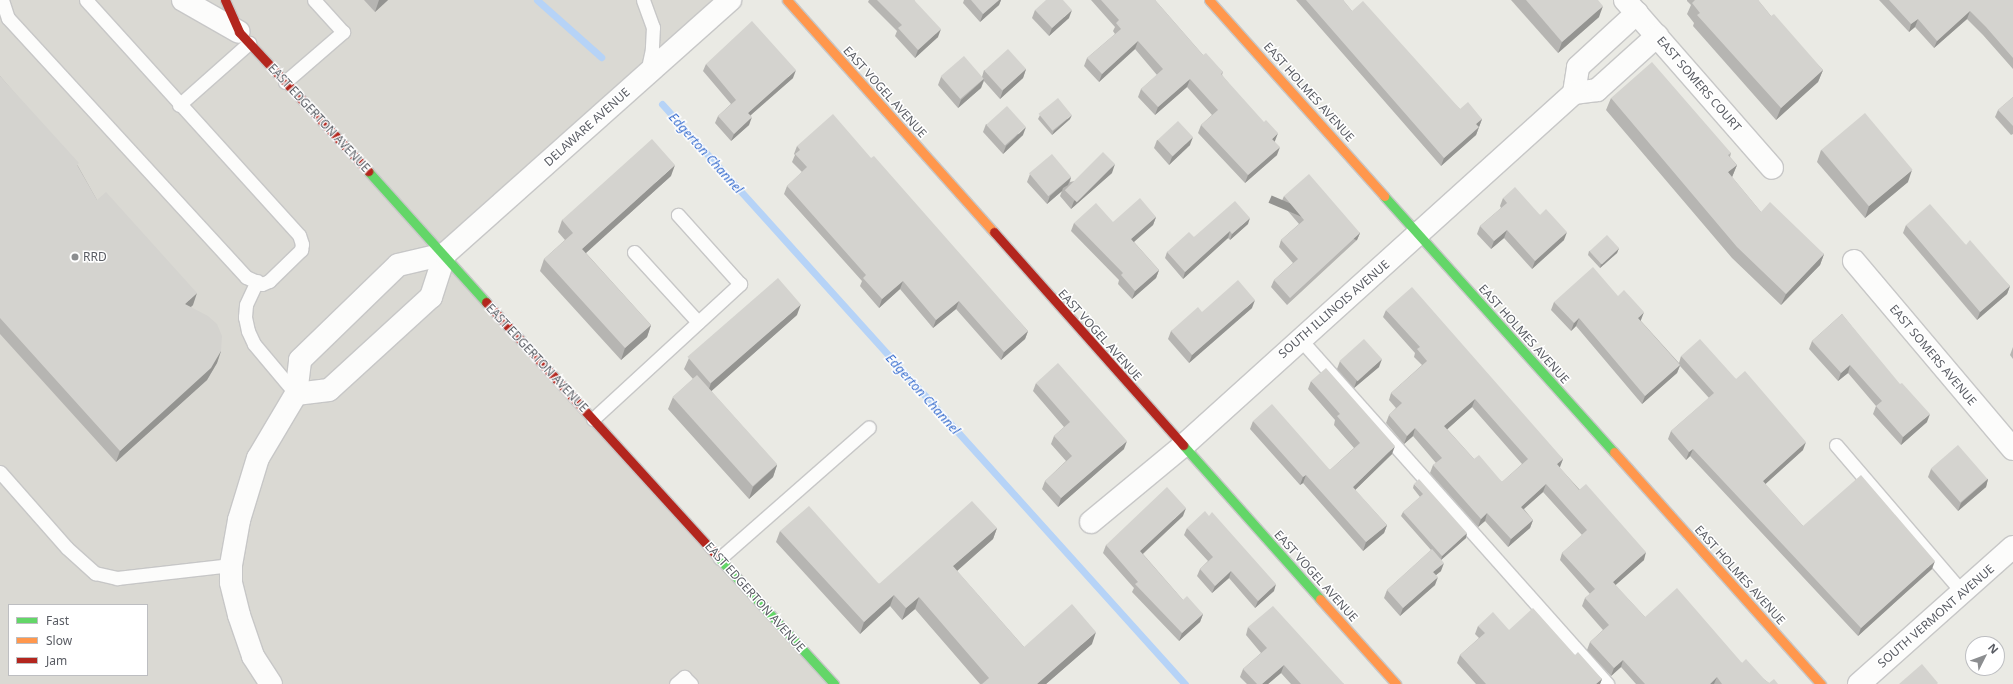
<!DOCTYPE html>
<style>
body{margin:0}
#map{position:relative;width:2013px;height:684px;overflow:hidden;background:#eaeae4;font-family:"Noto Sans",sans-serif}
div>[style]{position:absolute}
.industrial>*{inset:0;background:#dad9d3}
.stream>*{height:7px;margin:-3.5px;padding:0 3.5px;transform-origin:3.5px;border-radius:3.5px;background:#b6d3f7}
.roads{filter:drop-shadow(1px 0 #c7c7c7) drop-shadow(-1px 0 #c7c7c7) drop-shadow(0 1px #c7c7c7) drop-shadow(0 -1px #c7c7c7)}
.lane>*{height:13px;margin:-6.5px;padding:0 6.5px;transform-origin:6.5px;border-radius:6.5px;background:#fcfcfb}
.street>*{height:22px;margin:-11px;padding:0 11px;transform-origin:11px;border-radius:11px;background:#fcfcfb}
.fast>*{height:9px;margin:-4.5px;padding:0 4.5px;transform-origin:4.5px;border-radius:4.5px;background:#63d668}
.slow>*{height:9px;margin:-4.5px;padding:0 4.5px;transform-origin:4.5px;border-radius:4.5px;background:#ff974d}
.jam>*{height:9px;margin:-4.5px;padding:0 4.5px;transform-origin:4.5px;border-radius:4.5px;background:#b3261e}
.wall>*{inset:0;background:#b6b5b2}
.shaded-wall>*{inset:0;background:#949491;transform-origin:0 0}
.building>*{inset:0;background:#d4d3cf;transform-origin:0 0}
.dots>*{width:11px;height:11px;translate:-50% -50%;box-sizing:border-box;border:2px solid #fff;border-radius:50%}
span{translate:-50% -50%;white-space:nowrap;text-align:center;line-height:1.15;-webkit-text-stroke:3px #fff;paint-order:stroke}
.street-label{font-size:12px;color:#595c63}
.poi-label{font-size:12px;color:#595c63}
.left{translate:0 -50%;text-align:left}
.water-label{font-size:13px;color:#366cce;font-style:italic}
.legend{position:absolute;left:8px;top:604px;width:140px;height:72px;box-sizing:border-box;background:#fff;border:1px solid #bdbec1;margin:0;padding:5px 7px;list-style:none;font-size:12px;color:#595c63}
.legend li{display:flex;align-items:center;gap:8px;height:20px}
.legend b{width:20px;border:1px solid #bdbec1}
.north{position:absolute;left:1965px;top:636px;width:40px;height:40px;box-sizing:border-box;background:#fff;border:1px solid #bdbec1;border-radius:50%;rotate:48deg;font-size:11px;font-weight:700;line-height:16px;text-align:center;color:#595c63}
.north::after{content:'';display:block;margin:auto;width:14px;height:18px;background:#8c8e90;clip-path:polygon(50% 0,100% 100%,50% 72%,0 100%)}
</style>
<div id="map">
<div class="industrial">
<div style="clip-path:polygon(evenodd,0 0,730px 0,445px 254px,834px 684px,0 684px,0 0,9px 605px,147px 605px,147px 675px,9px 675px,9px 605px)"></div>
</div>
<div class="stream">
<div style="left:537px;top:0;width:86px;rotate:41.7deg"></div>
<div style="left:662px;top:104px;width:781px;rotate:47.96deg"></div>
</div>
<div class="roads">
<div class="lane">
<div style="left:2px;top:0;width:19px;rotate:72deg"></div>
<div style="left:8px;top:18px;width:352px;rotate:47.4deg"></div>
<div style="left:246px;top:277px;width:17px;rotate:24deg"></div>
<div style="left:262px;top:284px;width:8px;rotate:-23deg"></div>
<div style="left:269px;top:281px;width:45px;rotate:-44.1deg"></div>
<div style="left:301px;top:250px;width:6px;rotate:-81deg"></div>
<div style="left:302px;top:244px;width:9px;rotate:-108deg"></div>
<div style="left:299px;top:235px;width:317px;rotate:-132.2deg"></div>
<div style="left:643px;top:0;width:29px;rotate:70deg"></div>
<div style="left:653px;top:27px;width:22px;rotate:93deg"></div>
<div style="left:652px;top:49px;width:24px;rotate:102deg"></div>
<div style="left:285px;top:82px;width:77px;rotate:-40.8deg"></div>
<div style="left:343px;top:32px;width:43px;rotate:-132.2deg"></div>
<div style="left:179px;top:105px;width:94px;rotate:-41.5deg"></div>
<div style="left:634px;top:252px;width:95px;rotate:47.6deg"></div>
<div style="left:257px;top:281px;width:26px;rotate:115deg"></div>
<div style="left:246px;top:305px;width:12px;rotate:95deg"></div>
<div style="left:245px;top:317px;width:14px;rotate:78deg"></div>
<div style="left:248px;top:331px;width:14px;rotate:65deg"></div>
<div style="left:254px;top:344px;width:65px;rotate:50deg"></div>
<div style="left:1300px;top:339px;width:462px;rotate:48.3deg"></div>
<div style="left:593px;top:419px;width:200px;rotate:-42.6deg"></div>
<div style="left:740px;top:284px;width:93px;rotate:-131.9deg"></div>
<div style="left:1836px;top:445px;width:194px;rotate:49.4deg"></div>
<div style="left:0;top:472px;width:101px;rotate:48.6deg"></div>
<div style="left:67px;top:548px;width:38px;rotate:42deg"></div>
<div style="left:95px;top:573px;width:23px;rotate:13deg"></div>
<div style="left:117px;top:578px;width:115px;rotate:-6.5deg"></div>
<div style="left:720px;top:558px;width:198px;rotate:-41.3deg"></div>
<div style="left:676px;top:684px;width:11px;rotate:-41deg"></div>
<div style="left:684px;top:677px;width:10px;rotate:45deg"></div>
</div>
<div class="street">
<div style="left:183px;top:0;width:64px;rotate:29.7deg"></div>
<div style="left:1625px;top:0;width:223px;rotate:48.8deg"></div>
<div style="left:1574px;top:93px;width:26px;rotate:-81deg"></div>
<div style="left:1578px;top:67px;width:80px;rotate:-42.5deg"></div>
<div style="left:1854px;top:261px;width:246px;rotate:49.8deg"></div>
<div style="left:296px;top:394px;width:33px;rotate:-7deg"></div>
<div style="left:329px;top:390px;width:138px;rotate:-42.4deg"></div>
<div style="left:431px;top:297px;width:45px;rotate:-72deg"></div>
<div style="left:1091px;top:522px;width:119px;rotate:-39.6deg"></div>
<div style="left:1183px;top:446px;width:527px;rotate:-42.08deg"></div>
<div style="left:1574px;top:93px;width:23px;rotate:-7deg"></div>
<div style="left:1597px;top:90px;width:81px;rotate:-42deg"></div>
<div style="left:271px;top:684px;width:33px;rotate:-123deg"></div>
<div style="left:253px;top:656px;width:43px;rotate:-108.9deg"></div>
<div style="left:239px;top:615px;width:34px;rotate:-104deg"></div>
<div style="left:231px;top:582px;width:17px;rotate:-90deg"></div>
<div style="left:231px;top:565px;width:46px;rotate:-79.9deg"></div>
<div style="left:239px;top:520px;width:65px;rotate:-73deg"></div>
<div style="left:258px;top:458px;width:74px;rotate:-59.3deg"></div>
<div style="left:296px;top:394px;width:34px;rotate:-83deg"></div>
<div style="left:300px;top:360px;width:136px;rotate:-44.1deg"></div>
<div style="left:398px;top:265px;width:48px;rotate:-13.2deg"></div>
<div style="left:445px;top:254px;width:382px;rotate:-41.7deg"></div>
<div style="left:1859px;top:684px;width:206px;rotate:-41.7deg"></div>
</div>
<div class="fast">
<div style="left:368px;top:171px;width:176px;rotate:48deg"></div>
<div style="left:1384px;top:196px;width:344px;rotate:48.1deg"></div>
<div style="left:1183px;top:445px;width:206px;rotate:48.3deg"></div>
<div style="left:716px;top:555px;width:175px;rotate:47.5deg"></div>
</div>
<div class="slow">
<div style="left:787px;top:0;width:311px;rotate:48.3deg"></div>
<div style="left:1209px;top:0;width:263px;rotate:48.2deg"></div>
<div style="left:1614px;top:452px;width:311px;rotate:48.3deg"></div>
<div style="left:1320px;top:599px;width:114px;rotate:48.2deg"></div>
</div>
<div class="jam">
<div style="left:225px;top:0;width:35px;rotate:66deg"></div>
<div style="left:239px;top:32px;width:190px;rotate:47.1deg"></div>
<div style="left:994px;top:232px;width:285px;rotate:48.4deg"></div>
<div style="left:486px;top:302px;width:342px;rotate:47.7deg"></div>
</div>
</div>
<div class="wall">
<div style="clip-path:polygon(364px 0,388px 0,375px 12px)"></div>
<div style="clip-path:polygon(869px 0,914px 0,938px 37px,915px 58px,895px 36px,897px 31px,868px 2px)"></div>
<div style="clip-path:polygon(964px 0,1001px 0,999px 5px,980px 22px,963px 3px)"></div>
<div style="clip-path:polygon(1091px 0,1155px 0,1203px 55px,1223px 72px,1222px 75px,1275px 142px,1277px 155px,1245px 183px,1198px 133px,1201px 125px,1212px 115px,1187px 87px,1155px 115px,1138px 97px,1141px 89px,1157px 75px,1135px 49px,1099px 82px,1084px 66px,1087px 58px,1115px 34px,1113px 31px,1115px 27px)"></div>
<div style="clip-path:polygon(1296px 0,1343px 0,1352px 11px,1460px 109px,1482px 119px,1476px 135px,1441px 166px)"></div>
<div style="clip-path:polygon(1511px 0,1598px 0,1599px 17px,1558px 53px)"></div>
<div style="clip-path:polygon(1687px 0,1758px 0,1771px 16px,1823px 70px,1818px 82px,1776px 120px,1693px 26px,1694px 23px,1687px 14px,1691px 5px,1687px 1px)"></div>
<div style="clip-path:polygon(1879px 0,2013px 0,2013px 69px,1983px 35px,1967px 19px,1934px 48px,1915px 27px,1909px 32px)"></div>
<div style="clip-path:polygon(1035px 10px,1069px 18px,1049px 36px,1032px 18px)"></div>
<div style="clip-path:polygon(706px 64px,793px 78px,751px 115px,749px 125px,731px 141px,715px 123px,718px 116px,731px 104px,703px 71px)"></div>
<div style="clip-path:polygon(1026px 69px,1023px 78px,1000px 99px,984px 81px,981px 88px,958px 108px,938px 85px,941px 77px,982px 77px,984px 70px)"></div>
<div style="clip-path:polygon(0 76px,78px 166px,97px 200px,193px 305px,191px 307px,221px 351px,217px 363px,207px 380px,116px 462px,0 334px)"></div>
<div style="clip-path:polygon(2013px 97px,2013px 134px,2011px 135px,1995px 117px,1998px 110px)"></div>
<div style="clip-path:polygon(1611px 98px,1731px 153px,1730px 157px,1737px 165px,1732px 177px,1761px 212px,1824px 254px,1820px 265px,1781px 305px,1732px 258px,1606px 110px)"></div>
<div style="clip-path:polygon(1040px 115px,1070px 119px,1052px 135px,1038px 119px)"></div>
<div style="clip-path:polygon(986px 124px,1023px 135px,1003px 154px,983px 132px)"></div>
<div style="clip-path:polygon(1157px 140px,1190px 145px,1169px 165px,1154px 148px)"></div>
<div style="clip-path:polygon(797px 146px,871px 158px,1028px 331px,1025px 339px,1001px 360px,956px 309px,933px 328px,900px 289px,879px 308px,860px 286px,862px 281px,784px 194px,787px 186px,802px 172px,792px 162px,795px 155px,794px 154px)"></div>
<div style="clip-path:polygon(1821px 150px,1908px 182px,1865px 218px,1817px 162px)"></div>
<div style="clip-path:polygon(1112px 173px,1071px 209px,1060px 196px,1062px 191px,1047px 204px,1027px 182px,1030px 174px,1071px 177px,1070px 182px)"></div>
<div style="clip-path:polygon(671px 176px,586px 253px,651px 325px,647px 337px,621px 360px,540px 271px,544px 259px,565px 240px,558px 232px,562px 220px)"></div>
<div style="clip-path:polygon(1284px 196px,1360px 233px,1357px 240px,1287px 305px,1271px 287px,1274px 280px,1293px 263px,1279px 247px,1281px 240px,1299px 224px,1281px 203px)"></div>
<div style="clip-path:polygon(1503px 198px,1540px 215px,1564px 240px,1532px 269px,1504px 238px,1491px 249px,1477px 234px,1480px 226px,1501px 208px,1500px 206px)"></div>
<div style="clip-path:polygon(1156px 217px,1153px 225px,1134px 242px,1159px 270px,1156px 278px,1132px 299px,1118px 284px,1119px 280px,1071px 231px,1074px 223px,1113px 222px)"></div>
<div style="clip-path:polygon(1248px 224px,1230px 240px,1228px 238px,1183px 279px,1165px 258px,1167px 252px,1194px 237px)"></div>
<div style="clip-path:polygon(1906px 225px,1966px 245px,2010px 286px,2007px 294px,1977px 320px,1903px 233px)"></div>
<div style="clip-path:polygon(1619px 248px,1617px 253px,1600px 268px,1588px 255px,1589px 251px)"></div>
<div style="clip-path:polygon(1618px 296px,1641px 320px,1641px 321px,1679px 363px,1681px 356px,1736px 379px,1803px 450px,1765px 484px,1803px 526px,1932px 569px,1858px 636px,1690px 456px,1686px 460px,1668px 439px,1671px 431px,1709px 398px,1680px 366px,1677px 373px,1642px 404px,1576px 326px,1571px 331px,1551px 310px,1554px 302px)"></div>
<div style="clip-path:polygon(1252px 308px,1189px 363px,1168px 339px,1171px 331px,1202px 312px)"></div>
<div style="clip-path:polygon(evenodd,1386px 310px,1563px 459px,1559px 467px,1644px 560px,1615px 585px,1645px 617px,1742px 663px,1769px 683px,1778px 684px,1636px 684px,1621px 667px,1611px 676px,1587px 650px,1590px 642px,1603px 630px,1582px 606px,1585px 598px,1590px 594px,1560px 560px,1562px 553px,1582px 535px,1543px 492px,1524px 509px,1533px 520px,1530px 528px,1508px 547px,1485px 521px,1478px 527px,1430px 473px,1433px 465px,1436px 463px,1413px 436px,1404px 444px,1386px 423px,1389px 415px,1396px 408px,1389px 400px,1391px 393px,1422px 365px,1414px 357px,1415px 353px,1383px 317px,1386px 310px,1472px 407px,1522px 464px,1502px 482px,1474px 459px,1447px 429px,1472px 407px)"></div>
<div style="clip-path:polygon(1842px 314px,1927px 422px,1901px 445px,1873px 414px,1876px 406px,1848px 373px,1838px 381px,1809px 349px,1812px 341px)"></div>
<div style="clip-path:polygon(797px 315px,711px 391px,777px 465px,773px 477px,749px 499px,668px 409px,673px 397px,693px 379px,684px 369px,689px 358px)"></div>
<div style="clip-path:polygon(2013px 347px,2013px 359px,2010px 355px)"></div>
<div style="clip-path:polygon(1340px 361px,1379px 367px,1354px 388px,1337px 369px)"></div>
<div style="clip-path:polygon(1311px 381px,1392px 454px,1355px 490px,1387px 525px,1384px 533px,1363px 551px,1303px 483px,1300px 485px,1250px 429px,1253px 421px,1330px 470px,1354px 448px,1334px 425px,1335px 420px,1308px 389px)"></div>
<div style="clip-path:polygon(1036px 383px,1124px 449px,1058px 507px,1042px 489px,1045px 481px,1066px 461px,1051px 444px,1054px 436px,1064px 427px,1033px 391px)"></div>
<div style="clip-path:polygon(1931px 469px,1988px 479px,1986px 487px,1958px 511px,1928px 477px)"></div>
<div style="clip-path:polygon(1414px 484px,1466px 538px,1441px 560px,1441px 571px,1436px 575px,1435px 585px,1400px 616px,1384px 598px,1387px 590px,1431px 550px,1401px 516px,1403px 512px,1420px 497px,1413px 488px)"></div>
<div style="clip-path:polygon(1183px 516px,1143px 554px,1183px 600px,1203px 614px,1200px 622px,1179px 641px,1132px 592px,1134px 588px,1103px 553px,1106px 545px)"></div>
<div style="clip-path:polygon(997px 528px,993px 539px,957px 571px,1024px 647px,1092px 644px,1046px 684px,980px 684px,915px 609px,902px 620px,890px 606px,860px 634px,776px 542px,780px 531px,879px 584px)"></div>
<div style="clip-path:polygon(1187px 528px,1274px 591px,1255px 608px,1229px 578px,1212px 593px,1197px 576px,1200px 569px,1208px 561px,1184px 535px)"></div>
<div style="clip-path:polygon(1478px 626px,1509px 630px,1575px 655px,1602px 679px,1600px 684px,1476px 684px,1457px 663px,1460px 655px,1479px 638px,1475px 634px)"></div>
<div style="clip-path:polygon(1248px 627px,1344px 684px,1291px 684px,1281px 673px,1268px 684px,1247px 684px,1240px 677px,1243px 669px,1261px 653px,1246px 635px)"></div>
</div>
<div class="shaded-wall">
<div style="clip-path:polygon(379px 0,388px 0,375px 12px)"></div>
<div style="clip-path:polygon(999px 0,1001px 0,999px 5px,980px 22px,983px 14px)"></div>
<div style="clip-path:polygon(1603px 6px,1599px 17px,1558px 53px,1562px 42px)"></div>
<div style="clip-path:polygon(1072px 10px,1069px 18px,1049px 36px,1052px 28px)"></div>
<div style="clip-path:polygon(1970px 11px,1967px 19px,1934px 48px,1937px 41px)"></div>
<div style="clip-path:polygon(1918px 19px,1915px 27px,1909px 32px,1911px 24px)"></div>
<div style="clip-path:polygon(941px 29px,938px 37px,915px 58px,918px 50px)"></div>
<div style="clip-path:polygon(1138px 41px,1135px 49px,1099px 82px,1102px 74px)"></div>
<div style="clip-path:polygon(1026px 69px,1023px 78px,1000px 99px,1003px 90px)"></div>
<div style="clip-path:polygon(796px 70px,793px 78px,745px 120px,748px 113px)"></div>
<div style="clip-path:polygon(1823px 70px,1818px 82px,1776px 120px,1781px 108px)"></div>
<div style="clip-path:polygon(984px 79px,981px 88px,958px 108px,961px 100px)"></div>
<div style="clip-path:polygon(1190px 79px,1187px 87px,1155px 115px,1158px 107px)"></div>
<div style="clip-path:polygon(1072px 115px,1070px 119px,1052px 135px,1054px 131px)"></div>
<div style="clip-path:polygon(752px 117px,749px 125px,731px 141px,734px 134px)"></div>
<div style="clip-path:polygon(1482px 119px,1479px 127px,1473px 132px,1476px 124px)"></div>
<div style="clip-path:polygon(1026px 127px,1023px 135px,1003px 154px,1006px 146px)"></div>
<div style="clip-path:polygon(1479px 127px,1476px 135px,1441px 166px,1444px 158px)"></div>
<div style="clip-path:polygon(1278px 133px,1275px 141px,1269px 147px,1272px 139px)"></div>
<div style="clip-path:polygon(1193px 137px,1190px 145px,1169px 165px,1172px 157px)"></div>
<div style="clip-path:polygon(1280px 147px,1277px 155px,1245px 183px,1248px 175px)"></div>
<div style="clip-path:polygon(1115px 164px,1112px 173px,1071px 209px,1074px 201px)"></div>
<div style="clip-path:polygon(675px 165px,671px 176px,577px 261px,582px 249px)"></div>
<div style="clip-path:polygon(1737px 165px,1732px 177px,1724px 184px,1728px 172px)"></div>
<div style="clip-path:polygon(1912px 170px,1908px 182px,1865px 218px,1869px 206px)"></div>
<div style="clip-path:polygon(1071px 177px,1068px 185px,1063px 188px,1062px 191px,1047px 204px,1050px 196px)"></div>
<div style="clip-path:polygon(1156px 217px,1153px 225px,1128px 247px,1131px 239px)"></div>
<div style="clip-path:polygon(1250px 218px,1248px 224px,1230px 240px,1232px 234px)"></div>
<div style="clip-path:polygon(1507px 230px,1504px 238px,1491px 249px,1494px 241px)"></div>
<div style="clip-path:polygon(1230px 231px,1228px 238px,1183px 279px,1185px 272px)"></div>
<div style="clip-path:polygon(1567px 232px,1564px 240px,1532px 269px,1535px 261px)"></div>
<div style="left:1360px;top:233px;width:8px;height:96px;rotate:113deg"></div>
<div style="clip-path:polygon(1619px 248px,1617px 253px,1600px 268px,1601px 264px)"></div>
<div style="clip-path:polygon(1824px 254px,1820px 265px,1781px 305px,1786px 294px)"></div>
<div style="clip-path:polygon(1159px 270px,1156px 278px,1132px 299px,1135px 291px)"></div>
<div style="clip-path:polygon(903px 281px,900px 289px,879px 308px,882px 299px)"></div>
<div style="clip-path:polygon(2010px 286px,2007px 294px,1977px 320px,1980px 312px)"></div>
<div style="clip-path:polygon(197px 293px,193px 305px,180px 316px,185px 304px)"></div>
<div style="clip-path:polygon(1255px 300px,1252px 308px,1189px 363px,1192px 355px)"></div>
<div style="clip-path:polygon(959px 301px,956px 309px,933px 328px,936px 320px)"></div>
<div style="clip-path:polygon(801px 304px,797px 315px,707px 395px,711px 383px)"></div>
<div style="clip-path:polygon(1644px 312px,1641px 320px,1635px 326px,1638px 318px)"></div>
<div style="clip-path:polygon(1579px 318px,1576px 326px,1571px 331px,1574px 323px)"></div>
<div style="clip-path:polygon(651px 325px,647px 337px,621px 360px,625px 348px)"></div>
<div style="clip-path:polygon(1028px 331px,1025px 339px,1001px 360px,1004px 352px)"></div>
<div style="clip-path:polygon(221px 351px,217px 363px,207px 380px,116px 462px,120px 451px)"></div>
<div style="clip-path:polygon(1382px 359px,1379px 367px,1354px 388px,1357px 380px)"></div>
<div style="clip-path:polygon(1680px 365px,1677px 373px,1642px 404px,1645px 396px)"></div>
<div style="clip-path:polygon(1850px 365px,1848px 373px,1838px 381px,1841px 373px)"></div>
<div style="clip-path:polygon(1475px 399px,1472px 407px,1442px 434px,1444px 426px)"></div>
<div style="clip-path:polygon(1930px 414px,1927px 422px,1901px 445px,1903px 437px)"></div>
<div style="clip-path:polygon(1415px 428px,1413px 436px,1404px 444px,1407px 436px)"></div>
<div style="clip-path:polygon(1127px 441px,1124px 449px,1058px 507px,1061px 498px)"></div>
<div style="clip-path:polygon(1806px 442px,1803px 450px,1760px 489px,1763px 481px)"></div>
<div style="clip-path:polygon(1395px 446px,1392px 454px,1350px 495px,1353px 487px)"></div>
<div style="clip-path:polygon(1693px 449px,1690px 456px,1686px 460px,1689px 452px)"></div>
<div style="clip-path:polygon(1563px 459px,1560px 467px,1554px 472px,1557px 464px)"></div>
<div style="clip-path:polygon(777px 465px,773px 477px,749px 499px,753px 487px)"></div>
<div style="clip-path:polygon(1306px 475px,1303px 483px,1300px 485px,1303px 477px)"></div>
<div style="clip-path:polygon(1988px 479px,1986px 487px,1958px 511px,1961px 503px)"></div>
<div style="clip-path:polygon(1546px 484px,1543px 492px,1518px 514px,1521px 507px)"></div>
<div style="clip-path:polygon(1186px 508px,1183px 516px,1137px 559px,1140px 551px)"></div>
<div style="clip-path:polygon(1487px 513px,1485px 521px,1478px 527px,1481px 519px)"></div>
<div style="clip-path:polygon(1533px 520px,1530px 528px,1508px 547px,1511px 539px)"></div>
<div style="clip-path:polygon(1387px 525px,1384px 533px,1363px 551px,1366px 542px)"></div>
<div style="clip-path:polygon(997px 528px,993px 539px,949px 578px,953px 566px)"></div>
<div style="clip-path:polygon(1467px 533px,1466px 538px,1441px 560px,1442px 556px)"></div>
<div style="clip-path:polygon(1646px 552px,1644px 560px,1610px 590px,1613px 582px)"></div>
<div style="clip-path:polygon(1935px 561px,1932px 569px,1858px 636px,1861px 628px)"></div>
<div style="clip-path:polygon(1444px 563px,1441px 571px,1430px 580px,1433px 572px)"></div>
<div style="clip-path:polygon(1231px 571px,1229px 578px,1212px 593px,1215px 586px)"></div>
<div style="clip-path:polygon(1438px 577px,1435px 585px,1400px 616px,1403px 608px)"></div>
<div style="clip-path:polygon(1276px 584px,1274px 591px,1255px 608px,1258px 601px)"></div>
<div style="clip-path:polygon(894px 595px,890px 606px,860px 634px,864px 622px)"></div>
<div style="clip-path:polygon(919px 597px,915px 609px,902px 620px,906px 608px)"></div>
<div style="clip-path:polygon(1203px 614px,1200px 622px,1179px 641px,1182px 633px)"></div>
<div style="clip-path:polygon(1096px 632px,1092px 644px,1046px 684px,1037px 684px)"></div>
<div style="clip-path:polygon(1623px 660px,1621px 667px,1611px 676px,1614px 668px)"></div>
<div style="clip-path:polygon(1284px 665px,1281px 673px,1268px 684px,1262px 684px)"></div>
<div style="clip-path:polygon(1717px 677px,1714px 684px,1710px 684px)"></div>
<div style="clip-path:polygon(1602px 679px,1600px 684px,1596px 684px)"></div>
</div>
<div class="building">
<div style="clip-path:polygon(877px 0,914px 0,941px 29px,918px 50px,898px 28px,902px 25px)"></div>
<div style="clip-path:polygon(971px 0,999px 0,983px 14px)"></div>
<div style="clip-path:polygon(1046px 0,1063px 0,1072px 10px,1052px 28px,1035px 10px)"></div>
<div style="clip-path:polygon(1101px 0,1155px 0,1203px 55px,1206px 53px,1223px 72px,1221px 74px,1264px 122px,1266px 120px,1278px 133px,1272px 139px,1280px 147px,1248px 175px,1201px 125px,1218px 110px,1190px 79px,1158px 107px,1141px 89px,1163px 69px,1138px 41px,1102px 74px,1087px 58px,1121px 29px,1116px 23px,1119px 20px)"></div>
<div style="clip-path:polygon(1306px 0,1343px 0,1352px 11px,1363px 1px,1460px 109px,1468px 102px,1482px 119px,1476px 124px,1479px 127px,1444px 158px)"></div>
<div style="clip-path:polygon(1526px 0,1598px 0,1603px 6px,1562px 42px)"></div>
<div style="clip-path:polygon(1695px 0,1758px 0,1771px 16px,1774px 14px,1823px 70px,1781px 108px,1697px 15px,1700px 13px,1692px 3px)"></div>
<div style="clip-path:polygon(1889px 0,2013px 0,2013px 58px,1986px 27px,1970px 11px,1937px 41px,1918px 19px,1911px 24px)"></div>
<div style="clip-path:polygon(752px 21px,796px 70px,748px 113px,752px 117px,734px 134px,718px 116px,736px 100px,706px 64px)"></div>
<div style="left:1008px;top:49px;width:27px;height:32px;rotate:48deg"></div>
<div style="left:964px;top:56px;width:30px;height:31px;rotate:49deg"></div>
<div style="clip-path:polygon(1652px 62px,1731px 153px,1728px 155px,1737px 165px,1728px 172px,1761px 212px,1770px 202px,1824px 254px,1786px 294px,1737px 247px,1611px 98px)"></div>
<div style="clip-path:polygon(0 76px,79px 163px,77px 165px,97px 200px,106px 192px,197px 293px,185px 304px,208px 316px,217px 324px,222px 336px,221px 351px,211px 368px,120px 451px,0 318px)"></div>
<div style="clip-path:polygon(2013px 97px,2013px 126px,1998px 110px)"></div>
<div style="left:1058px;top:98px;width:22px;height:25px;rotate:51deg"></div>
<div style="left:1007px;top:106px;width:28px;height:28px;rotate:48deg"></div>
<div style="left:1865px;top:113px;width:74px;height:57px;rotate:50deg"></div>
<div style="clip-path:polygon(833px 114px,871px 158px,874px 156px,1028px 331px,1004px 352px,959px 301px,936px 320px,903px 281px,882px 299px,863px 278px,866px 275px,787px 186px,807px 167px,795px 154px,800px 150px,797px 146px)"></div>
<div style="left:1178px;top:121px;width:22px;height:28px;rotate:47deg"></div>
<div style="clip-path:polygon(652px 139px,675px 165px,582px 249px,651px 325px,625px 348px,544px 259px,573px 233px,562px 220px)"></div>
<div style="left:1103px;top:152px;width:17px;height:54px;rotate:45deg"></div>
<div style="left:1052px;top:154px;width:30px;height:30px;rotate:50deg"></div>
<div style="clip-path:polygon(1309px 174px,1360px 233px,1290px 298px,1274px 280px,1298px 259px,1281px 240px,1304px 220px,1284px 196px)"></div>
<div style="clip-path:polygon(1515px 187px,1540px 215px,1546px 209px,1567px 232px,1535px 261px,1507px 230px,1494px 241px,1480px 226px,1507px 203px,1503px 198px)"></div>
<div style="clip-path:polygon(1140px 198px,1156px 217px,1131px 239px,1159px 270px,1135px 291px,1121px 275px,1123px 273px,1074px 223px,1096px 203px,1113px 222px)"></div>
<div style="clip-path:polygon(1235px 201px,1250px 218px,1232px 234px,1230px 231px,1185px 272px,1167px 252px,1189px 232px,1194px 237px)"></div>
<div style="clip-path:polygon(1930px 204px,1966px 245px,1970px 240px,2010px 286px,1980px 312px,1906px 225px)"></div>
<div style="left:1607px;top:235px;width:18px;height:24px;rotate:47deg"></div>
<div style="clip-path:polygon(1593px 267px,1618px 296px,1624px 290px,1644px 312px,1638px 318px,1680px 365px,1645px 396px,1579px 318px,1574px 323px,1554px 302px)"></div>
<div style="left:778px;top:278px;width:35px;height:120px;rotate:49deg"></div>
<div style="clip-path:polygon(1238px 280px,1255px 300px,1192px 355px,1171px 331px,1198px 307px,1202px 312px)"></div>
<div style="clip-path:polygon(evenodd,1412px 287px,1563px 459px,1557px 464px,1579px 490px,1586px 484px,1646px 552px,1613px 582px,1645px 617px,1677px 588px,1742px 663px,1746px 659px,1765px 680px,1769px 683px,1774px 679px,1778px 684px,1722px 684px,1717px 677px,1710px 684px,1645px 684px,1623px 660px,1614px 668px,1590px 642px,1609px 625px,1585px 598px,1595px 589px,1562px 553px,1587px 530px,1546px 484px,1521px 507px,1533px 520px,1511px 539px,1487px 513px,1481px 519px,1433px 465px,1442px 458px,1415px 428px,1407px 436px,1389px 415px,1402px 403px,1391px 393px,1427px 361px,1417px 349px,1420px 347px,1386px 310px,1412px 287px,1475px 399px,1528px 459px,1502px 482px,1479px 455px,1474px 459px,1444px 426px,1475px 399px)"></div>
<div style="clip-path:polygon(1842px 314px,1900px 384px,1902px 383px,1930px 414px,1903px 437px,1876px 406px,1882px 401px,1850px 365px,1841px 373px,1812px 341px)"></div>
<div style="left:1364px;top:339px;width:27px;height:33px;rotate:48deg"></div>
<div style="clip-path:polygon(1700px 339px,1736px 379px,1745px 371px,1806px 442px,1763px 481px,1803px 526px,1861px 475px,1935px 561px,1861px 628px,1693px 449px,1689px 452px,1671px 431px,1714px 393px,1681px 356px)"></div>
<div style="clip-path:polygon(1058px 363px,1127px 441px,1061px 498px,1045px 481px,1072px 456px,1054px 436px,1070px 422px,1036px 383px)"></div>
<div style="clip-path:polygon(1326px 368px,1395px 446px,1353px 487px,1387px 525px,1366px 542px,1306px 475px,1303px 477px,1253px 421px,1272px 404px,1330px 470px,1360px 443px,1337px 416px,1340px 414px,1311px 381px)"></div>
<div style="left:697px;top:375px;width:120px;height:33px;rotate:48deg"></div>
<div style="left:1958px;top:445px;width:45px;height:36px;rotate:49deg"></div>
<div style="clip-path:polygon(1419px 479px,1467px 533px,1442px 556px,1403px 512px,1423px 494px,1414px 484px)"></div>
<div style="clip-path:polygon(1167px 487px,1186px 508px,1140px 551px,1183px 600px,1187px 596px,1203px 614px,1182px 633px,1135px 584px,1138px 582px,1106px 545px)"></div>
<div style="clip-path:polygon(972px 501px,997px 528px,953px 566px,1024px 647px,1072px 604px,1096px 632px,1037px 684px,982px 684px,989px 678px,919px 597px,906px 608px,894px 595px,864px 622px,780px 531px,809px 506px,879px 584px)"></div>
<div style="clip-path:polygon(1205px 511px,1209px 516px,1212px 512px,1276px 584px,1258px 601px,1231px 571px,1215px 586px,1200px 569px,1213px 557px,1187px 528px)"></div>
<div style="clip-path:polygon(1432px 549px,1444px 563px,1433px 572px,1438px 577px,1403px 608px,1387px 590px)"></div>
<div style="clip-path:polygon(1273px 606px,1344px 684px,1301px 684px,1284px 665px,1262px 684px,1257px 684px,1243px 669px,1267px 648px,1248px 627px)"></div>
<div style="clip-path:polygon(1533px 608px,1575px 655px,1578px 652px,1602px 679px,1596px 684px,1486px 684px,1460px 655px,1485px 633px,1478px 626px,1493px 612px,1509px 630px)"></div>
<div style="clip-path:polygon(1922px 664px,1938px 683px,1937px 684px,1899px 684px)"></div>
</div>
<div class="dots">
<div style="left:75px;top:257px;background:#8c8e90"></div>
</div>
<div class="street-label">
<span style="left:1699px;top:84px;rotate:49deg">EAST SOMERS COURT</span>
<span style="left:885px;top:92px;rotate:48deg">EAST VOGEL AVENUE</span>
<span style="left:1309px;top:92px;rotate:48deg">EAST HOLMES AVENUE</span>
<span style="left:319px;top:118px;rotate:47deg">EAST EDGERTON AVENUE</span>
<span style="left:587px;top:127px;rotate:-42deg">DELAWARE AVENUE</span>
<span style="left:1334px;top:309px;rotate:-41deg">SOUTH ILLINOIS AVENUE</span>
<span style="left:1524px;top:334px;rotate:48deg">EAST HOLMES AVENUE</span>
<span style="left:1100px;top:335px;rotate:48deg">EAST VOGEL AVENUE</span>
<span style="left:1933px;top:355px;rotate:50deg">EAST SOMERS AVENUE</span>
<span style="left:537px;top:358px;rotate:47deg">EAST EDGERTON AVENUE</span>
<span style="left:1740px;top:575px;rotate:48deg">EAST HOLMES AVENUE</span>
<span style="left:1316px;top:576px;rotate:48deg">EAST VOGEL AVENUE</span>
<span style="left:755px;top:597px;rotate:48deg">EAST EDGERTON AVENUE</span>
<span style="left:1936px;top:616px;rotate:-41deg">SOUTH VERMONT AVENUE</span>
</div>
<div class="poi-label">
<span class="left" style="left:83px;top:257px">RRD</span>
</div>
<div class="water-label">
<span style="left:706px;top:153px;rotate:48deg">Edgerton Channel</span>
<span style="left:923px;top:394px;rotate:48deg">Edgerton Channel</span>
</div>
<ul class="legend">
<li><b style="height:5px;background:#63d668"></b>Fast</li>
<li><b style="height:5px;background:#ff974d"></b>Slow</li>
<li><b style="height:5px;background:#b3261e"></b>Jam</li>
</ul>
<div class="north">N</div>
</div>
